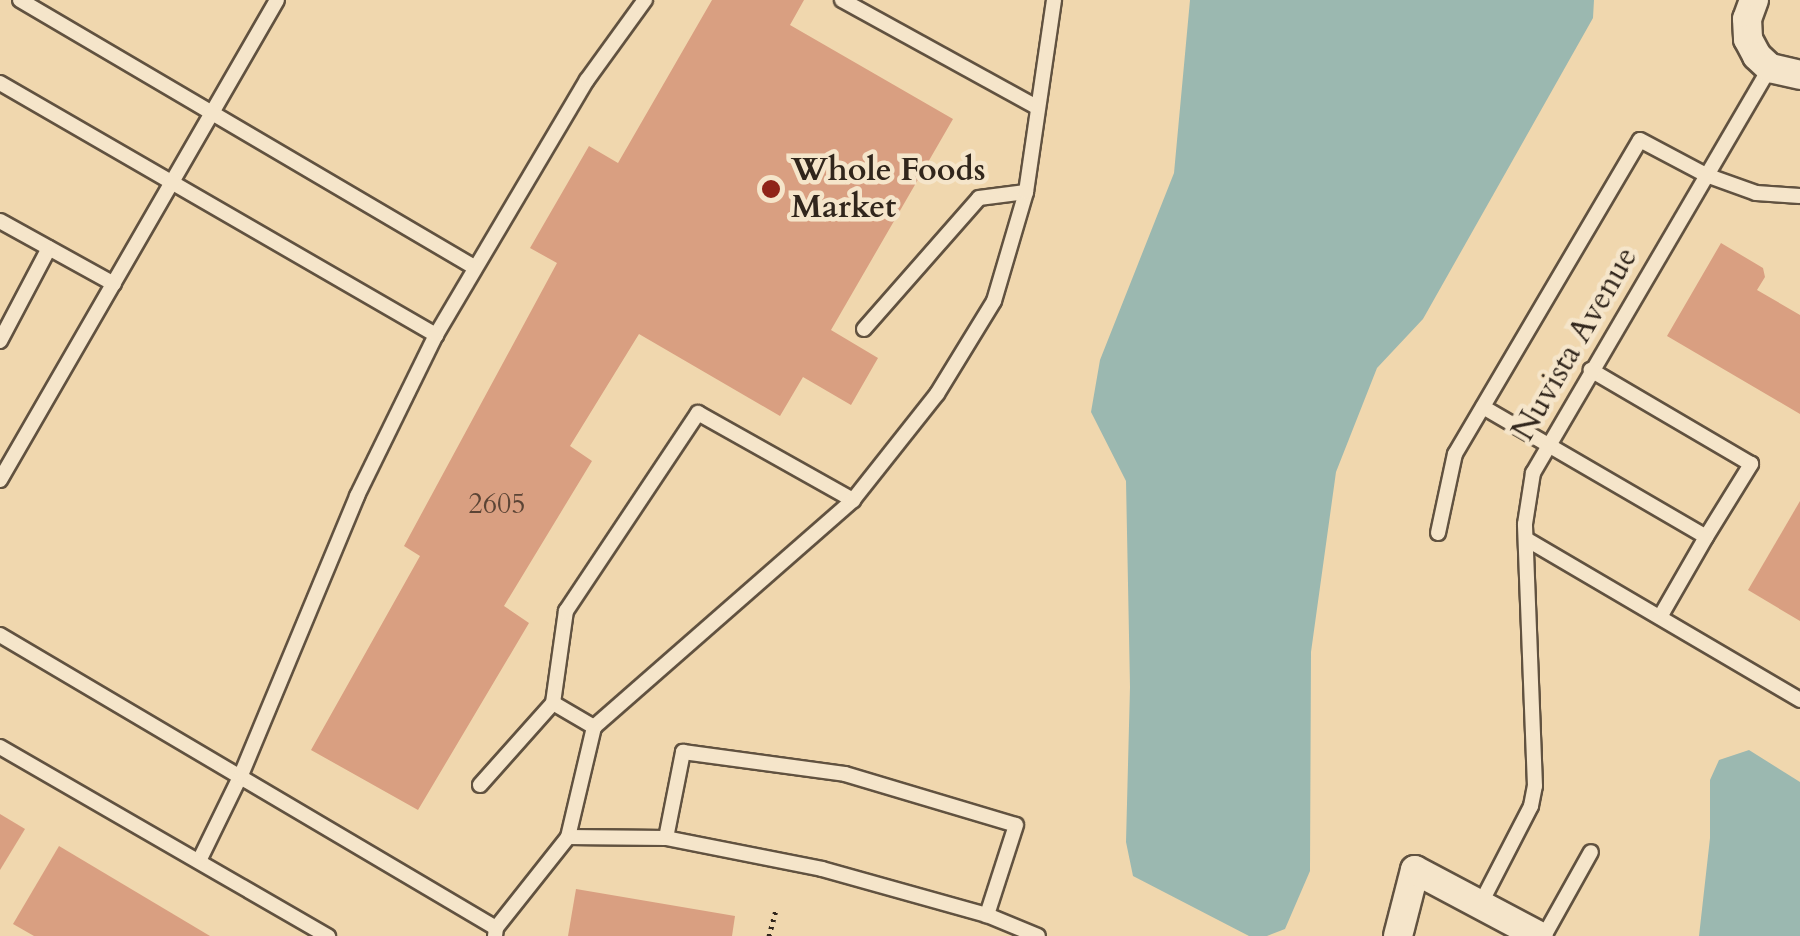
<!DOCTYPE html>
<style>
body{margin:0}
#map{position:relative;width:1800px;height:936px;overflow:hidden;background:#f0d7ae;font-family:Cardo,serif}
div>[style]{position:absolute}
.water>*{inset:0;background:#9bb8b0}
.building>*{inset:0;background:#d99f81}
.path>*{height:5px;margin-top:-2.5px;transform-origin:0;background:repeating-linear-gradient(90deg,#31261c 0 2.5px,transparent 0 7.5px)}
.roads{filter:drop-shadow(2px 0 #615240) drop-shadow(-2px 0 #615240) drop-shadow(0 2px #615240) drop-shadow(0 -2px #615240)}
.lane>*{height:14px;margin:-7px;padding:0 7px;transform-origin:7px;border-radius:7px;background:#f5e5ca}
.street>*{height:28px;margin:-14px;padding:0 14px;transform-origin:14px;border-radius:14px;background:#f5e5ca}
.dots>*{width:28px;height:28px;translate:-50% -50%;box-sizing:border-box;border:5px solid #f5e5ca;border-radius:50%}
span{translate:-50% -50%;white-space:nowrap;text-align:center;line-height:1.15;-webkit-text-stroke:9px #f5e5ca;paint-order:stroke}
.number-label{font-size:28px;color:#5b4435}
.number-label span{-webkit-text-stroke-width:0}
.poi-label{font-size:32px;color:#31261c;font-weight:700}
.left{translate:0 -50%;text-align:left}
.street-label{font-size:32px;color:#31261c}
</style>
<div id="map">
<div class="water">
<div style="clip-path:polygon(1190px 0,1594px 0,1593px 18px,1423px 319px,1377px 368px,1336px 472px,1311px 652px,1310px 871px,1285px 929px,1267px 936px,1249px 936px,1133px 876px,1126px 842px,1130px 687px,1126px 481px,1091px 412px,1100px 360px,1174px 173px)"></div>
<div style="clip-path:polygon(1749px 750px,1800px 782px,1800px 936px,1699px 936px,1710px 838px,1710px 780px,1719px 760px)"></div>
</div>
<div class="building">
<div style="clip-path:polygon(712px 0,804px 0,790px 25px,953px 119px,831px 330px,878px 358px,851px 405px,803px 377px,780px 416px,639px 334px,570px 446px,592px 461px,504px 606px,529px 623px,418px 810px,311px 750px,420px 556px,404px 546px,557px 263px,530px 248px,589px 146px,618px 163px)"></div>
<div style="clip-path:polygon(1721px 243px,1763px 268px,1765px 277px,1757px 290px,1800px 315px,1800px 414px,1667px 336px)"></div>
<div style="clip-path:polygon(1800px 501px,1800px 621px,1748px 590px)"></div>
<div style="clip-path:polygon(0 814px,25px 829px,0 870px)"></div>
<div style="clip-path:polygon(59px 846px,210px 936px,34px 936px,13px 924px)"></div>
<div style="clip-path:polygon(576px 889px,735px 916px,732px 936px,568px 936px)"></div>
</div>
<div class="path">
<div style="left:769px;top:936px;width:28px;rotate:-75deg"></div>
</div>
<div class="roads">
<div class="lane">
<div style="left:20px;top:0;width:527px;rotate:30.46deg"></div>
<div style="left:842px;top:0;width:222px;rotate:28.8deg"></div>
<div style="left:0;top:83px;width:504px;rotate:30.03deg"></div>
<div style="left:0;top:221px;width:130px;rotate:28.9deg"></div>
<div style="left:864px;top:329px;width:174px;rotate:-48.7deg"></div>
<div style="left:979px;top:198px;width:47px;rotate:-7.3deg"></div>
<div style="left:0;top:341px;width:105px;rotate:-62.2deg"></div>
<div style="left:1483px;top:407px;width:258px;rotate:30.2deg"></div>
<div style="left:1706px;top:537px;width:86px;rotate:-58.3deg"></div>
<div style="left:1751px;top:464px;width:186px;rotate:-149.6deg"></div>
<div style="left:0;top:480px;width:554px;rotate:-60.01deg"></div>
<div style="left:1438px;top:533px;width:81px;rotate:-77.9deg"></div>
<div style="left:1455px;top:454px;width:364px;rotate:-59.5deg"></div>
<div style="left:1640px;top:140px;width:75px;rotate:27.9deg"></div>
<div style="left:1706px;top:175px;width:53px;rotate:19.8deg"></div>
<div style="left:1756px;top:193px;width:44px;rotate:3.9deg"></div>
<div style="left:1526px;top:539px;width:318px;rotate:30.4deg"></div>
<div style="left:1660px;top:617px;width:92px;rotate:-60.1deg"></div>
<div style="left:0;top:635px;width:576px;rotate:30.57deg"></div>
<div style="left:496px;top:928px;width:8px;rotate:97deg"></div>
<div style="left:553px;top:703px;width:48px;rotate:30.3deg"></div>
<div style="left:0;top:747px;width:379px;rotate:30deg"></div>
<div style="left:480px;top:785px;width:110px;rotate:-48.3deg"></div>
<div style="left:553px;top:703px;width:93px;rotate:-82deg"></div>
<div style="left:566px;top:611px;width:238px;rotate:-56.3deg"></div>
<div style="left:698px;top:413px;width:178px;rotate:29.3deg"></div>
<div style="left:568px;top:837px;width:98px;rotate:0.6deg"></div>
<div style="left:666px;top:838px;width:159px;rotate:11.2deg"></div>
<div style="left:822px;top:869px;width:171px;rotate:15.6deg"></div>
<div style="left:987px;top:915px;width:55px;rotate:22.4deg"></div>
<div style="left:666px;top:838px;width:88px;rotate:-78.8deg"></div>
<div style="left:683px;top:752px;width:163px;rotate:7.7deg"></div>
<div style="left:845px;top:774px;width:178px;rotate:16.6deg"></div>
<div style="left:1016px;top:825px;width:95px;rotate:107.9deg"></div>
<div style="left:199px;top:861px;width:96px;rotate:-64deg"></div>
<div style="left:241px;top:775px;width:302px;rotate:-67.4deg"></div>
<div style="left:357px;top:496px;width:179px;rotate:-63.9deg"></div>
<div style="left:436px;top:335px;width:296px;rotate:-59.4deg"></div>
<div style="left:587px;top:80px;width:99px;rotate:-54.1deg"></div>
<div style="left:1481px;top:903px;width:109px;rotate:-62.7deg"></div>
<div style="left:1531px;top:806px;width:20px;rotate:-79deg"></div>
<div style="left:1535px;top:786px;width:262px;rotate:-92.2deg"></div>
<div style="left:1525px;top:524px;width:52px;rotate:-81.1deg"></div>
<div style="left:1533px;top:473px;width:469px;rotate:-59.7deg"></div>
<div style="left:496px;top:928px;width:116px;rotate:-51.6deg"></div>
<div style="left:568px;top:837px;width:113px;rotate:-76.7deg"></div>
<div style="left:594px;top:727px;width:344px;rotate:-41.2deg"></div>
<div style="left:853px;top:500px;width:135px;rotate:-51.6deg"></div>
<div style="left:937px;top:394px;width:109px;rotate:-58.5deg"></div>
<div style="left:994px;top:301px;width:114px;rotate:-73.6deg"></div>
<div style="left:1026px;top:192px;width:194px;rotate:-81.7deg"></div>
<div style="left:1544px;top:936px;width:96px;rotate:-60.8deg"></div>
</div>
<div class="street">
<div style="left:1754px;top:0;width:20px;rotate:110deg"></div>
<div style="left:1747px;top:19px;width:20px;rotate:87deg"></div>
<div style="left:1748px;top:39px;width:19px;rotate:62deg"></div>
<div style="left:1757px;top:56px;width:18px;rotate:43deg"></div>
<div style="left:1770px;top:68px;width:31px;rotate:13deg"></div>
<div style="left:1398px;top:936px;width:68px;rotate:-75.6deg"></div>
<div style="left:1415px;top:870px;width:140px;rotate:28deg"></div>
</div>
</div>
<div class="dots">
<div style="left:771px;top:189px;background:#8f2418"></div>
</div>
<div class="number-label">
<span style="left:497px;top:504px">2605</span>
</div>
<div class="poi-label">
<span class="left" style="left:791px;top:189px">Whole Foods<br>Market</span>
</div>
<div class="street-label">
<span style="left:1575px;top:344px;rotate:-60deg">Nuvista Avenue</span>
</div>
</div>
